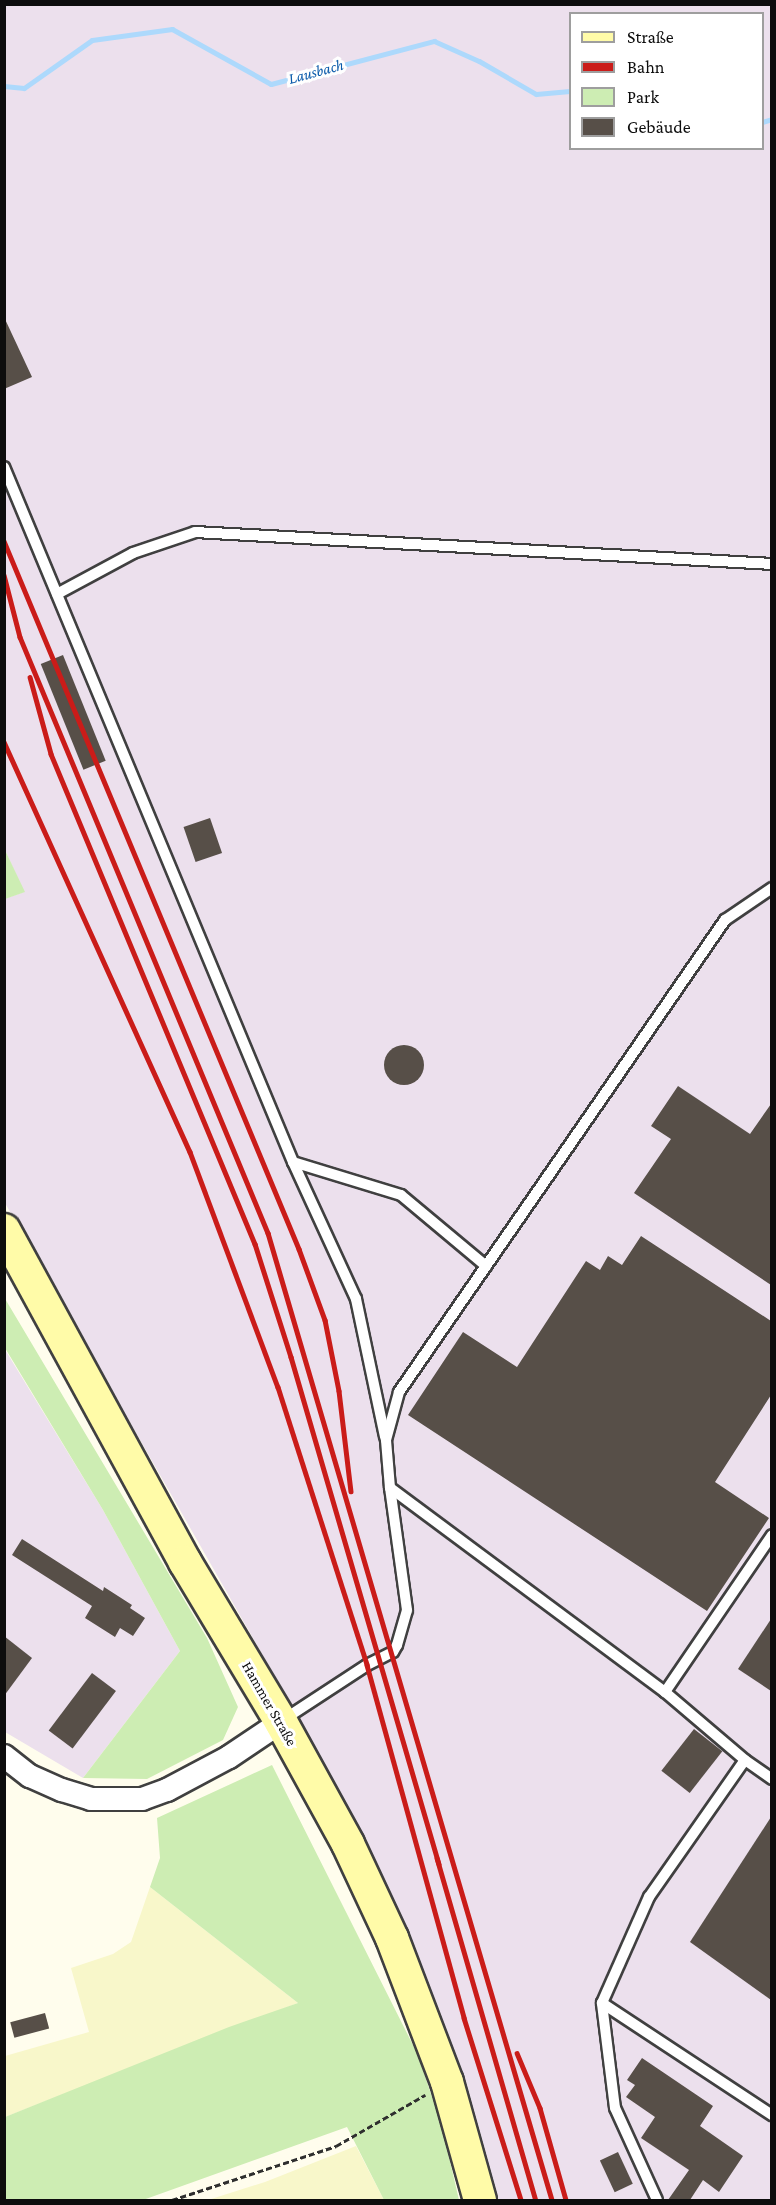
<!DOCTYPE html>
<meta charset="utf-8">
<style>
body{margin:0}
#map{position:relative;width:776px;height:2205px;overflow:hidden;background:#fffded;font-family:"Crimson Pro",serif}
div>[style]{position:absolute}
.industrial>*{inset:0;background:#ece0ed}
.farmland>*{inset:0;background:#f8f7ca}
.green>*{inset:0;background:#cdedb3}
.stream>*{height:5px;margin:-2.5px;padding:0 2.5px;transform-origin:2.5px;border-radius:2.5px;background:#add9fc}
.building>*{inset:0;background:#574f48;transform-origin:0 0}
.round{border-radius:50%}
.path>*{height:3px;margin-top:-1.5px;transform-origin:0;background:repeating-linear-gradient(90deg,#2f2f2f 0 6px,transparent 0 9px)}
.roads{filter:drop-shadow(2px 0 #404040) drop-shadow(-2px 0 #404040) drop-shadow(0 2px #404040) drop-shadow(0 -2px #404040)}
.service>*{height:10px;margin:-5px;padding:0 5px;transform-origin:5px;border-radius:5px;background:#fff}
.minor>*{height:22px;margin:-11px;padding:0 11px;transform-origin:11px;border-radius:11px;background:#fff}
.secondary>*{height:32px;margin:-16px;padding:0 16px;transform-origin:16px;border-radius:16px;background:#fffba8}
.rail>*{height:4.5px;margin:-2.25px;padding:0 2.25px;transform-origin:2.25px;border-radius:2.25px;background:#ca1c19}
span{translate:-50% -50%;white-space:nowrap;text-align:center;line-height:1.15;-webkit-text-stroke:6px #fff;paint-order:stroke}
.street-label{font-size:15px;color:#0d0d0d}
.water-label{font-size:16px;color:#0b5aaa;font-style:italic}
.frame{position:absolute;inset:0;border:6px solid #0d0d0d;pointer-events:none}
.legend{position:absolute;left:569px;top:12px;width:195px;height:138px;box-sizing:border-box;background:#fff;border:2px solid #9e9e9e;margin:0;padding:8px 10px;list-style:none;font-size:18px;color:#0d0d0d}
.legend li{display:flex;align-items:center;gap:12px;height:30px}
.legend b{width:30px;border:2px solid #9e9e9e}
</style>
<div id="map">
<div class="industrial">
<div style="clip-path:polygon(evenodd,5px 5px,771px 5px,771px 2200px,487px 2200px,442px 2033px,311px 1740px,5px 1203px,4px 899px,24px 892px,4px 848px,5px 5px,570px 14px,762px 14px,762px 148px,570px 148px,570px 14px)"></div>
<div style="clip-path:polygon(4px 1348px,103px 1510px,180px 1651px,83px 1778px,5px 1732px)"></div>
</div>
<div class="farmland">
<div style="clip-path:polygon(150px 1887px,298px 2003px,5px 2117px,5px 2056px,89px 2032px,71px 1968px,113px 1954px,131px 1942px)"></div>
<div style="clip-path:polygon(356px 2146px,384px 2200px,208px 2200px,265px 2182px)"></div>
</div>
<div class="green">
<div style="clip-path:polygon(4px 848px,25px 892px,5px 899px,4px 899px)"></div>
<div style="clip-path:polygon(4px 1297px,207px 1638px,238px 1707px,223px 1740px,147px 1779px,83px 1778px,180px 1651px,103px 1510px,5px 1348px)"></div>
<div style="clip-path:polygon(272px 1765px,418px 2055px,442px 2127px,459px 2200px,384px 2200px,347px 2127px,143px 2200px,5px 2200px,5px 2117px,229px 2027px,298px 2003px,150px 1887px,160px 1858px,157px 1818px)"></div>
</div>
<div class="stream">
<div style="left:4px;top:86px;width:20px;rotate:6deg"></div>
<div style="left:24px;top:88px;width:83px;rotate:-35.2deg"></div>
<div style="left:92px;top:40px;width:81px;rotate:-7.8deg"></div>
<div style="left:172px;top:29px;width:113px;rotate:29.1deg"></div>
<div style="left:271px;top:84px;width:169px;rotate:-14.8deg"></div>
<div style="left:434px;top:41px;width:49px;rotate:24deg"></div>
<div style="left:479px;top:61px;width:66px;rotate:30.1deg"></div>
<div style="left:536px;top:94px;width:34px;rotate:-5deg"></div>
<div style="left:762px;top:122px;width:10px;rotate:-17deg"></div>
</div>
<div class="building">
<div style="clip-path:polygon(4px 317px,32px 377px,4px 389px)"></div>
<div style="left:63px;top:655px;width:114px;height:24px;rotate:68deg"></div>
<div style="left:210px;top:818px;width:37px;height:28px;rotate:71deg"></div>
<div class="round" style="left:384px;top:1045px;width:40px;height:40px"></div>
<div style="clip-path:polygon(678px 1086px,750px 1134px,771px 1104px,771px 1285px,634px 1193px,671px 1139px,651px 1126px)"></div>
<div style="clip-path:polygon(641px 1236px,771px 1321px,771px 1395px,715px 1482px,769px 1518px,707px 1611px,408px 1415px,463px 1332px,517px 1367px,586px 1261px,600px 1270px,608px 1256px,622px 1265px)"></div>
<div style="clip-path:polygon(22px 1539px,103px 1591px,104px 1587px,132px 1605px,130px 1608px,145px 1618px,133px 1636px,120px 1628px,115px 1637px,85px 1618px,92px 1606px,12px 1555px)"></div>
<div style="clip-path:polygon(771px 1619px,771px 1691px,738px 1669px)"></div>
<div style="clip-path:polygon(4px 1636px,32px 1658px,4px 1696px)"></div>
<div style="left:92px;top:1673px;width:30px;height:72px;rotate:37deg"></div>
<div style="left:694px;top:1729px;width:36px;height:53px;rotate:38deg"></div>
<div style="clip-path:polygon(771px 1817px,771px 2000px,690px 1942px)"></div>
<div style="left:45px;top:2013px;width:16px;height:36px;rotate:75deg"></div>
<div style="clip-path:polygon(642px 2058px,713px 2106px,700px 2126px,743px 2156px,719px 2192px,703px 2180px,690px 2200px,668px 2200px,689px 2170px,641px 2138px,655px 2117px,626px 2097px,635px 2085px,627px 2080px)"></div>
<div style="left:618px;top:2152px;width:35px;height:20px;rotate:65deg"></div>
</div>
<div class="path">
<div style="left:172px;top:2200px;width:173px;rotate:-18.2deg"></div>
<div style="left:336px;top:2146px;width:103px;rotate:-29.8deg"></div>
</div>
<div class="roads">
<div class="service">
<div style="left:4px;top:467px;width:753px;rotate:67.42deg"></div>
<div style="left:293px;top:1162px;width:151px;rotate:65.3deg"></div>
<div style="left:356px;top:1299px;width:141px;rotate:78.1deg"></div>
<div style="left:57px;top:594px;width:86px;rotate:-28.3deg"></div>
<div style="left:133px;top:553px;width:65px;rotate:-18.7deg"></div>
<div style="left:195px;top:532px;width:578px;rotate:3.17deg"></div>
<div style="left:293px;top:1162px;width:113px;rotate:17deg"></div>
<div style="left:401px;top:1195px;width:111px;rotate:39.9deg"></div>
<div style="left:665px;top:1692px;width:190px;rotate:-55.7deg"></div>
<div style="left:283px;top:1720px;width:100px;rotate:-33.2deg"></div>
<div style="left:367px;top:1665px;width:29px;rotate:-27deg"></div>
<div style="left:393px;top:1652px;width:8px;rotate:-60deg"></div>
<div style="left:397px;top:1645px;width:36px;rotate:-74deg"></div>
<div style="left:407px;top:1610px;width:123px;rotate:-97.9deg"></div>
<div style="left:745px;top:1760px;width:33px;rotate:35deg"></div>
<div style="left:602px;top:2003px;width:204px;rotate:33.4deg"></div>
<div style="left:657px;top:2200px;width:101px;rotate:-114.5deg"></div>
<div style="left:615px;top:2108px;width:106px;rotate:-97.1deg"></div>
<div style="left:602px;top:2003px;width:116px;rotate:-66.1deg"></div>
<div style="left:649px;top:1897px;width:167px;rotate:-55deg"></div>
<div style="left:745px;top:1760px;width:105px;rotate:-139.6deg"></div>
<div style="left:665px;top:1692px;width:342px;rotate:-143.4deg"></div>
<div style="left:390px;top:1488px;width:48px;rotate:-94.8deg"></div>
<div style="left:386px;top:1440px;width:50px;rotate:-74.8deg"></div>
<div style="left:399px;top:1392px;width:574px;rotate:-55.37deg"></div>
<div style="left:725px;top:920px;width:57px;rotate:-34.2deg"></div>
</div>
<div class="minor">
<div style="left:4px;top:1756px;width:33px;rotate:38deg"></div>
<div style="left:30px;top:1776px;width:35px;rotate:24deg"></div>
<div style="left:62px;top:1790px;width:30px;rotate:17deg"></div>
<div style="left:91px;top:1799px;width:51px"></div>
<div style="left:142px;top:1799px;width:27px;rotate:-20deg"></div>
<div style="left:167px;top:1790px;width:70px;rotate:-28deg"></div>
<div style="left:229px;top:1757px;width:63px;rotate:-33.9deg"></div>
</div>
<div class="secondary">
<div style="left:4px;top:1230px;width:378px;rotate:61.4deg"></div>
<div style="left:185px;top:1562px;width:187px;rotate:59deg"></div>
<div style="left:281px;top:1722px;width:139px;rotate:61.2deg"></div>
<div style="left:348px;top:1844px;width:104px;rotate:64.9deg"></div>
<div style="left:392px;top:1938px;width:154px;rotate:69.1deg"></div>
<div style="left:447px;top:2082px;width:123px;rotate:74.4deg"></div>
</div>
</div>
<div class="rail">
<div style="left:4px;top:541px;width:767px;rotate:67.38deg"></div>
<div style="left:299px;top:1249px;width:76px;rotate:69.9deg"></div>
<div style="left:325px;top:1320px;width:72px;rotate:78.8deg"></div>
<div style="left:339px;top:1391px;width:101px;rotate:83.2deg"></div>
<div style="left:4px;top:575px;width:64px;rotate:75.5deg"></div>
<div style="left:20px;top:637px;width:646px;rotate:67.41deg"></div>
<div style="left:268px;top:1233px;width:1008px;rotate:73.63deg"></div>
<div style="left:30px;top:677px;width:80px;rotate:74.7deg"></div>
<div style="left:51px;top:754px;width:531px;rotate:67.4deg"></div>
<div style="left:255px;top:1244px;width:119px;rotate:72.3deg"></div>
<div style="left:291px;top:1357px;width:528px;rotate:73.73deg"></div>
<div style="left:4px;top:742px;width:450px;rotate:65.6deg"></div>
<div style="left:190px;top:1152px;width:251px;rotate:69.5deg"></div>
<div style="left:278px;top:1387px;width:292px;rotate:72.2deg"></div>
<div style="left:367px;top:1665px;width:366px;rotate:74.6deg"></div>
<div style="left:464px;top:2018px;width:191px;rotate:72.6deg"></div>
<div style="left:437px;top:1858px;width:356px;rotate:73.9deg"></div>
<div style="left:517px;top:2053px;width:60px;rotate:67.3deg"></div>
<div style="left:540px;top:2108px;width:96px;rotate:74.2deg"></div>
</div>
<div class="street-label">
<span style="left:269px;top:1704px;rotate:60deg">Hammer Straße</span>
</div>
<div class="water-label">
<span style="left:316px;top:72px;rotate:-15deg">Lausbach</span>
</div>
<div class="frame"></div>
<ul class="legend">
<li><b style="height:8px;background:#fffba8"></b>Straße</li>
<li><b style="height:8px;background:#ca1c19"></b>Bahn</li>
<li><b style="height:16px;background:#cdedb3"></b>Park</li>
<li><b style="height:16px;background:#574f48"></b>Gebäude</li>
</ul>
</div>
